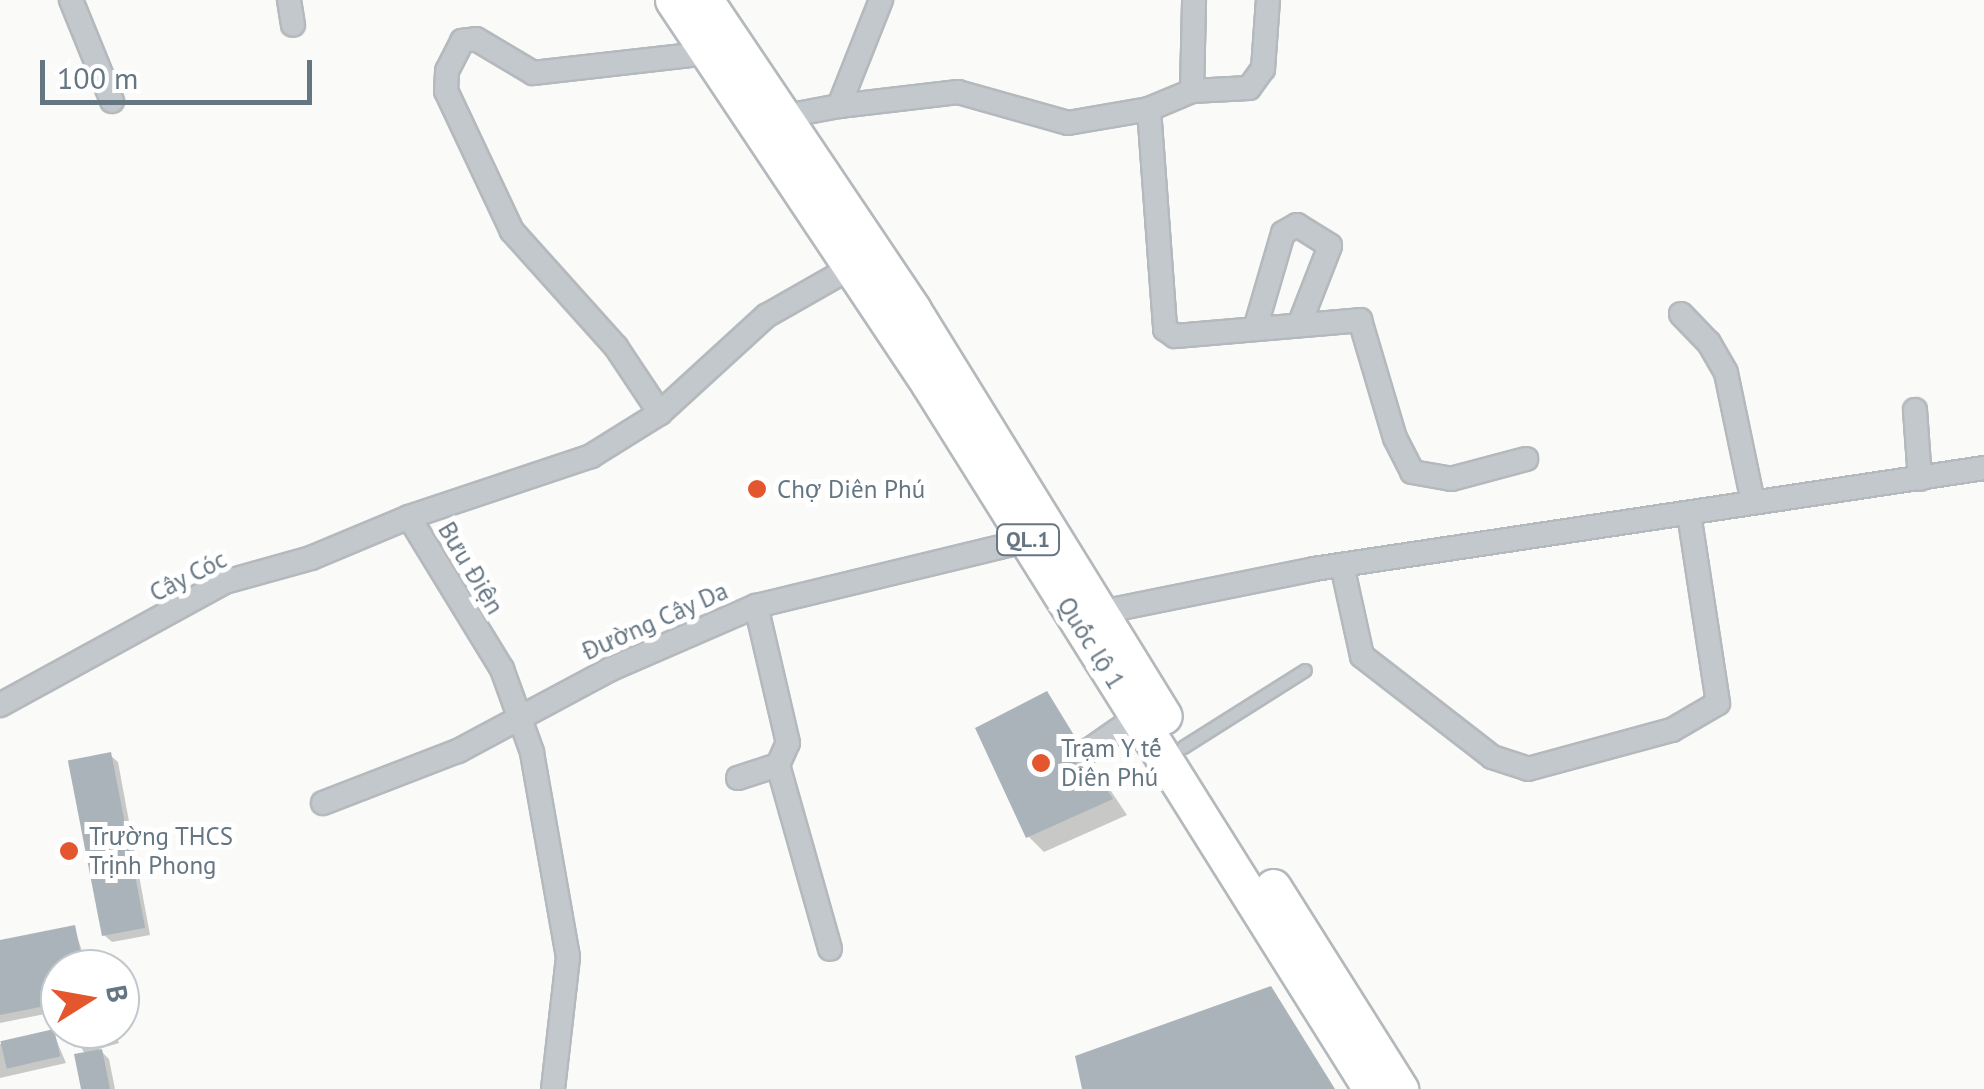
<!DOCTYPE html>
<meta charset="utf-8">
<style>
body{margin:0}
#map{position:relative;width:1984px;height:1089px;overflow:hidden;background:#fafaf8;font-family:"PT Sans",sans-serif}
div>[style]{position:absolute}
.shadow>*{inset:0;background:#0003}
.building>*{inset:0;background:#aab3b9;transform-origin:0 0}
.roads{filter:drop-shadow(2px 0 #b4b9bd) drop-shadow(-2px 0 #b4b9bd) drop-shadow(0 2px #b4b9bd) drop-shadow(0 -2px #b4b9bd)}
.service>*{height:11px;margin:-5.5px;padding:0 5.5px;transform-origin:5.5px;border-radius:5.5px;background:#c3c8cc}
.minor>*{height:22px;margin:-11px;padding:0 11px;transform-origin:11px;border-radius:11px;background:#c3c8cc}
.trunk>*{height:35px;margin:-17.5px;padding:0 17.5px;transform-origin:17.5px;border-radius:17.5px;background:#fff}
.dots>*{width:28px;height:28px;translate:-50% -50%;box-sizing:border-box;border:5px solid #fff;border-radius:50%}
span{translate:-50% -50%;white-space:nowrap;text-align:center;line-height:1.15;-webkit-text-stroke:10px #fff;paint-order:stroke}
.shield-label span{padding:2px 8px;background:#fff;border:2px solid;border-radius:8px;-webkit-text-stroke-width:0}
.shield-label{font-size:22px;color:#657683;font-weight:700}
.poi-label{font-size:25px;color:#657683}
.left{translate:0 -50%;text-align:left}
.street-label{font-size:25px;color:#657683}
.north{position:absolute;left:40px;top:949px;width:100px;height:100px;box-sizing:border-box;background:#fff;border:2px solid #c1c8cd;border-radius:50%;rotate:79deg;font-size:28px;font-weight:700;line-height:40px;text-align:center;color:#657683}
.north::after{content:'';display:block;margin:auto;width:35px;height:45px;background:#e4572e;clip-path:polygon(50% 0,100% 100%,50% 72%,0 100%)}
.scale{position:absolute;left:40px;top:60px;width:272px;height:45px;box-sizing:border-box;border:5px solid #657683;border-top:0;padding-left:12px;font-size:30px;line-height:35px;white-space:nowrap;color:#657683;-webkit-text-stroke:8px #fff;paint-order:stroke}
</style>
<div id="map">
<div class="shadow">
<div style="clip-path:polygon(1046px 694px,1127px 815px,1044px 852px,1028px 836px)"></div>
<div style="clip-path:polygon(110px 755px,118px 762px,150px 935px,112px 942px,104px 935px)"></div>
<div style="clip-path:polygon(74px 927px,88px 969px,60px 969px,60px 1011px,0 1023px,0 942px)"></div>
<div style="clip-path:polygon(71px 1029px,114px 1029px,119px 1043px,99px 1049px,109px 1059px,115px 1089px,84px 1089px,85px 1054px)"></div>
<div style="clip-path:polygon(53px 1032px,66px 1063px,0 1078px,0 1044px)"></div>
</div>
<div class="building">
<div style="clip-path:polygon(1047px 691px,1113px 799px,1026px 838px,975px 728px)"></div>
<div style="left:111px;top:752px;width:179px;height:44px;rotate:79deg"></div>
<div style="clip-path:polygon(75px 925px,84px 969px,60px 969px,60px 1003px,0 1015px,0 940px)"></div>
<div style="clip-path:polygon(1271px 986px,1335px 1089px,1082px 1089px,1075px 1056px)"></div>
<div style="left:54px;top:1029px;width:28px;height:55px;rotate:77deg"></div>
<div style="clip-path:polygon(69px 1029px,111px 1029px,113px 1035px,74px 1047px)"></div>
<div style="clip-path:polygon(102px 1049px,110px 1089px,81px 1089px,74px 1054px)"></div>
</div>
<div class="roads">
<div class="service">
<div style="left:1183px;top:747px;width:144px;rotate:-32.3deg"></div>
</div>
<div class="minor">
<div style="left:71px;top:0;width:109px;rotate:67.9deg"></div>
<div style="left:289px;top:0;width:25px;rotate:81deg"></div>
<div style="left:1192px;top:91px;width:91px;rotate:-88.7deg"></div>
<div style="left:839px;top:106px;width:120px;rotate:-6.7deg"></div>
<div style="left:958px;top:92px;width:114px;rotate:15.7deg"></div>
<div style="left:1068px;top:123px;width:82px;rotate:-9.8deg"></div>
<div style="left:1149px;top:109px;width:47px;rotate:-22.7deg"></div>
<div style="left:1192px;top:91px;width:57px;rotate:-3deg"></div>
<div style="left:1249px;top:88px;width:24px;rotate:-54deg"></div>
<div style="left:1263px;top:69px;width:69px;rotate:-85.9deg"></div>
<div style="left:1149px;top:109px;width:221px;rotate:85.8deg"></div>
<div style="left:1165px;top:329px;width:12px;rotate:35deg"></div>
<div style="left:1175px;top:336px;width:186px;rotate:-4.9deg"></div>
<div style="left:1360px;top:320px;width:123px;rotate:73.5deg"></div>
<div style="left:1395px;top:438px;width:38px;rotate:63deg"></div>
<div style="left:1412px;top:472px;width:40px;rotate:10deg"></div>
<div style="left:1451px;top:479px;width:78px;rotate:-14.9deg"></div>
<div style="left:786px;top:116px;width:54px;rotate:-10.7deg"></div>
<div style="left:839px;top:106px;width:114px;rotate:-68.4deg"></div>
<div style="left:1681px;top:314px;width:40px;rotate:46deg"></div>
<div style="left:1709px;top:343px;width:34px;rotate:60deg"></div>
<div style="left:1726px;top:373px;width:132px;rotate:78.2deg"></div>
<div style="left:1255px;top:329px;width:100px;rotate:-73.7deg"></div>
<div style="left:1283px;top:233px;width:16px;rotate:-30deg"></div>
<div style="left:1297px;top:225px;width:39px;rotate:32deg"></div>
<div style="left:1330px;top:246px;width:83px;rotate:111.3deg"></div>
<div style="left:1915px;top:410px;width:69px;rotate:85.9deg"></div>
<div style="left:660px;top:413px;width:79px;rotate:-123.7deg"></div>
<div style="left:616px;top:347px;width:156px;rotate:-131.9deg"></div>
<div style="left:512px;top:231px;width:155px;rotate:-115.2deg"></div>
<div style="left:446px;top:91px;width:20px;rotate:-87deg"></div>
<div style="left:447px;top:71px;width:34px;rotate:-63deg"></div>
<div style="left:462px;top:41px;width:14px;rotate:-8deg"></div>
<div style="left:476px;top:39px;width:66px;rotate:30.8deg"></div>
<div style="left:533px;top:73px;width:176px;rotate:-6.5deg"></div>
<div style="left:1342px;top:565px;width:93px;rotate:77.6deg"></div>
<div style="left:1362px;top:656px;width:165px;rotate:37.8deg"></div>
<div style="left:1492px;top:757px;width:38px;rotate:18deg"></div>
<div style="left:1528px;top:769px;width:149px;rotate:-15.2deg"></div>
<div style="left:1672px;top:730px;width:53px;rotate:-30.4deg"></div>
<div style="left:1718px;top:703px;width:191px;rotate:-98.7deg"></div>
<div style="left:1101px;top:612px;width:217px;rotate:-11.4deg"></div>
<div style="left:1314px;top:569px;width:678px;rotate:-8.57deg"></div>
<div style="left:0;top:705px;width:256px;rotate:-28.7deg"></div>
<div style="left:225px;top:582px;width:89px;rotate:-15.6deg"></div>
<div style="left:311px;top:558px;width:106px;rotate:-22.7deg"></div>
<div style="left:1085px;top:753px;width:63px;rotate:-34.7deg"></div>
<div style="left:778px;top:765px;width:191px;rotate:74.2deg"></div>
<div style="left:738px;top:778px;width:42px;rotate:-18deg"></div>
<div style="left:778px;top:765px;width:24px;rotate:-66deg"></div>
<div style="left:788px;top:743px;width:141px;rotate:-103.1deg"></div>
<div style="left:323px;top:803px;width:145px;rotate:-21.1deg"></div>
<div style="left:458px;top:751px;width:174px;rotate:-28.2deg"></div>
<div style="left:611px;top:669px;width:158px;rotate:-23.5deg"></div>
<div style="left:756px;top:606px;width:280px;rotate:-13.6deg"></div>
<div style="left:553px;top:1089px;width:133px;rotate:-83.5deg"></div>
<div style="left:568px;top:957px;width:208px;rotate:-100deg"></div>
<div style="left:532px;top:752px;width:88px;rotate:-109.9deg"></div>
<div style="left:502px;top:669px;width:178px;rotate:-121.5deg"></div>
<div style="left:409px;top:517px;width:192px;rotate:-18.5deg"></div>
<div style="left:591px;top:456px;width:81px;rotate:-31.9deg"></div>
<div style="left:660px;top:413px;width:144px;rotate:-42.5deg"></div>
<div style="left:766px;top:316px;width:99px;rotate:-29.7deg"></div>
</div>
<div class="trunk">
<div style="left:673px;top:0;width:462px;rotate:56.3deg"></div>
<div style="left:929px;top:384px;width:832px;rotate:57.91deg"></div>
<div style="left:705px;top:0;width:373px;rotate:56.1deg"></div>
<div style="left:913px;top:310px;width:477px;rotate:58.3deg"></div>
<div style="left:1273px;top:887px;width:239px;rotate:57.8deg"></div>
</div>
</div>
<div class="dots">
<div style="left:757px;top:489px;background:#e4572e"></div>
<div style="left:1041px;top:763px;background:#e4572e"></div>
<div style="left:69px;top:851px;background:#e4572e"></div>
</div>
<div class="shield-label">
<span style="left:1028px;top:540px">QL.1</span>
</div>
<div class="poi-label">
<span class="left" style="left:777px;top:489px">Chợ Diên Phú</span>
<span class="left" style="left:1061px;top:763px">Trạm Y tế<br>Diên Phú</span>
<span class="left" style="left:89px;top:851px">Trường THCS<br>Trịnh Phong</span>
</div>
<div class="street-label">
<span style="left:471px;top:568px;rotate:59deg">Bưu Điện</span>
<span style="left:188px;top:576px;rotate:-27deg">Cây Cóc</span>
<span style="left:655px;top:621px;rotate:-24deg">Đường Cây Da</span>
<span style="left:1091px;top:643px;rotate:58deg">Quốc lộ 1</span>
</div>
<div class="north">B</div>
<div class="scale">100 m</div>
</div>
